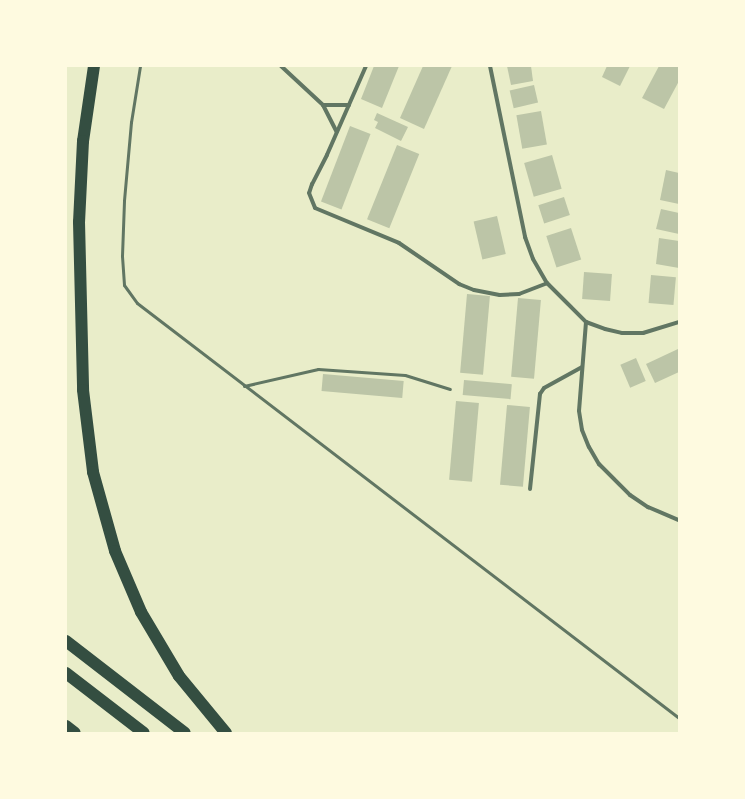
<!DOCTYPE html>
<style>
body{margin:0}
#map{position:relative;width:745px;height:799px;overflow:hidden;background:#e9edc9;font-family:"IBM Plex Serif",serif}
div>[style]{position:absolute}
.building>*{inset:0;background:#bcc5a7;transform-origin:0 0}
.service>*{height:3px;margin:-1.5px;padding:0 1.5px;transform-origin:1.5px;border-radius:1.5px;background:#617663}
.minor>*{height:4px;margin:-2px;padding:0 2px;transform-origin:2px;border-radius:2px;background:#617663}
.motorway>*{height:12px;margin:-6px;padding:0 6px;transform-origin:6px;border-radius:6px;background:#344e41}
span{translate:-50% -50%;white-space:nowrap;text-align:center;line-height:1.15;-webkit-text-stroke:3px #fefae0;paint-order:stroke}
.frame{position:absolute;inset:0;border:67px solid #fefae0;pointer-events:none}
</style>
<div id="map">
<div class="building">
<div style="clip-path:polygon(374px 66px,399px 66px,382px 108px,361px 99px)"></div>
<div style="clip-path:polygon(423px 66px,452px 66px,424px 129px,400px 118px)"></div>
<div style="clip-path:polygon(507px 66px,531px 66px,533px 81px,511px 85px)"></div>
<div style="clip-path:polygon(607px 66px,630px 66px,620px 86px,602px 77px)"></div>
<div style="clip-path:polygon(659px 66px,679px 66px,679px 81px,664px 109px,642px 98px)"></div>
<div style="left:534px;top:85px;width:18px;height:25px;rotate:77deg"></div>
<div style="left:541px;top:111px;width:34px;height:25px;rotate:80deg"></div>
<div style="clip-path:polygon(377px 113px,408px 127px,401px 141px,375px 128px,378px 122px,374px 120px)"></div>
<div style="left:350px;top:126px;width:22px;height:81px;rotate:21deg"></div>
<div style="left:397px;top:145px;width:24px;height:80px;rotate:22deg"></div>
<div style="left:552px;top:155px;width:35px;height:29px;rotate:74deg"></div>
<div style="clip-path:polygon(666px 170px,679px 173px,679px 204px,660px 200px)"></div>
<div style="left:564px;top:197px;width:19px;height:27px;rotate:72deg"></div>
<div style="clip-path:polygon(661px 209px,679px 213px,679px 234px,656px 229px)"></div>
<div style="left:497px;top:216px;width:39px;height:24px;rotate:77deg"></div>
<div style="left:571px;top:228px;width:33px;height:26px;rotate:72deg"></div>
<div style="clip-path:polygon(659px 238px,679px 241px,679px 268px,656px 264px)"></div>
<div style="left:584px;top:272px;width:28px;height:27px;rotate:4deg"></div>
<div style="left:651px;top:275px;width:25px;height:28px;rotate:5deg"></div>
<div style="left:467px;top:294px;width:23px;height:79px;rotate:5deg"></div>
<div style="left:518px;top:298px;width:23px;height:79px;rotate:5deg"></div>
<div style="clip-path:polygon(678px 349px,679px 372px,655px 383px,646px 364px)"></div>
<div style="left:636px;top:358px;width:25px;height:17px;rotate:67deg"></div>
<div style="left:323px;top:374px;width:81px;height:17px;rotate:5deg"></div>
<div style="left:464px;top:380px;width:48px;height:15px;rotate:5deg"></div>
<div style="left:456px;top:401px;width:23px;height:79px;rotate:5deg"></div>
<div style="left:507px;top:405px;width:23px;height:80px;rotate:5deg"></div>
</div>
<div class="service">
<div style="left:140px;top:66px;width:57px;rotate:99.1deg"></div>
<div style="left:131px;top:122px;width:79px;rotate:95.1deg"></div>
<div style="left:124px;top:201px;width:55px;rotate:92.1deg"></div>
<div style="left:122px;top:256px;width:29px;rotate:86deg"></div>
<div style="left:124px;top:285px;width:22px;rotate:54deg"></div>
<div style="left:137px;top:303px;width:683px;rotate:37.44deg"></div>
<div style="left:244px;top:386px;width:76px;rotate:-12.9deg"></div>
<div style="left:318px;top:369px;width:87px;rotate:3.9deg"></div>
<div style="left:405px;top:375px;width:47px;rotate:17.3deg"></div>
</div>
<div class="minor">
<div style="left:281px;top:66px;width:57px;rotate:42.9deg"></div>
<div style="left:323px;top:105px;width:26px"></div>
<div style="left:366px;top:66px;width:97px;rotate:113.7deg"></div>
<div style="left:327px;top:155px;width:33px;rotate:117deg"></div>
<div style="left:312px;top:184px;width:9px;rotate:108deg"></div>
<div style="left:309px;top:193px;width:16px;rotate:68deg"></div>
<div style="left:315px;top:208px;width:91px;rotate:22.6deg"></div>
<div style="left:399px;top:243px;width:73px;rotate:34.3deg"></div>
<div style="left:459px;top:284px;width:16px;rotate:22deg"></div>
<div style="left:474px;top:290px;width:26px;rotate:11deg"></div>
<div style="left:500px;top:295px;width:19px;rotate:-3deg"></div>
<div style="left:519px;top:294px;width:30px;rotate:-21deg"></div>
<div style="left:490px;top:66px;width:175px;rotate:78.4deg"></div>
<div style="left:525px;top:237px;width:23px;rotate:70deg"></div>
<div style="left:533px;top:259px;width:28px;rotate:60deg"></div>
<div style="left:547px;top:283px;width:55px;rotate:45deg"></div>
<div style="left:586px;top:322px;width:20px;rotate:20deg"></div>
<div style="left:605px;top:329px;width:17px;rotate:13deg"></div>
<div style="left:622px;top:333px;width:21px"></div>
<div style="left:643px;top:333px;width:38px;rotate:-17deg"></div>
<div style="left:323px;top:105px;width:30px;rotate:63deg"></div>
<div style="left:586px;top:322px;width:89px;rotate:94.5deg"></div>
<div style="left:579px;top:411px;width:19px;rotate:81deg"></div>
<div style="left:582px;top:430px;width:18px;rotate:68deg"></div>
<div style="left:589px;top:447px;width:20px;rotate:60deg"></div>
<div style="left:599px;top:464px;width:44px;rotate:45deg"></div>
<div style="left:630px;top:495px;width:22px;rotate:34deg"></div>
<div style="left:648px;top:507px;width:34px;rotate:23deg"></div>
<div style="left:530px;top:489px;width:96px;rotate:-84deg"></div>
<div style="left:540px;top:394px;width:7px;rotate:-56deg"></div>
<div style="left:544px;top:388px;width:43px;rotate:-28.9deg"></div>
</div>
<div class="motorway">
<div style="left:94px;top:66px;width:76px;rotate:98.3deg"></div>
<div style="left:83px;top:141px;width:81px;rotate:92.8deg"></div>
<div style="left:79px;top:222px;width:168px;rotate:88.6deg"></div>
<div style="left:83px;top:390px;width:83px;rotate:83deg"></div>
<div style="left:93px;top:472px;width:82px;rotate:74.4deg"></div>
<div style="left:115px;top:551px;width:66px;rotate:66.9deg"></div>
<div style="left:141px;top:612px;width:74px;rotate:59.3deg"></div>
<div style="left:179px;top:676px;width:74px;rotate:50.5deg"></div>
<div style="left:66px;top:641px;width:150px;rotate:37.7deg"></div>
<div style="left:66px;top:673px;width:98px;rotate:37.6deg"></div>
<div style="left:66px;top:726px;width:11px;rotate:38deg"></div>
</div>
<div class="frame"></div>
</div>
